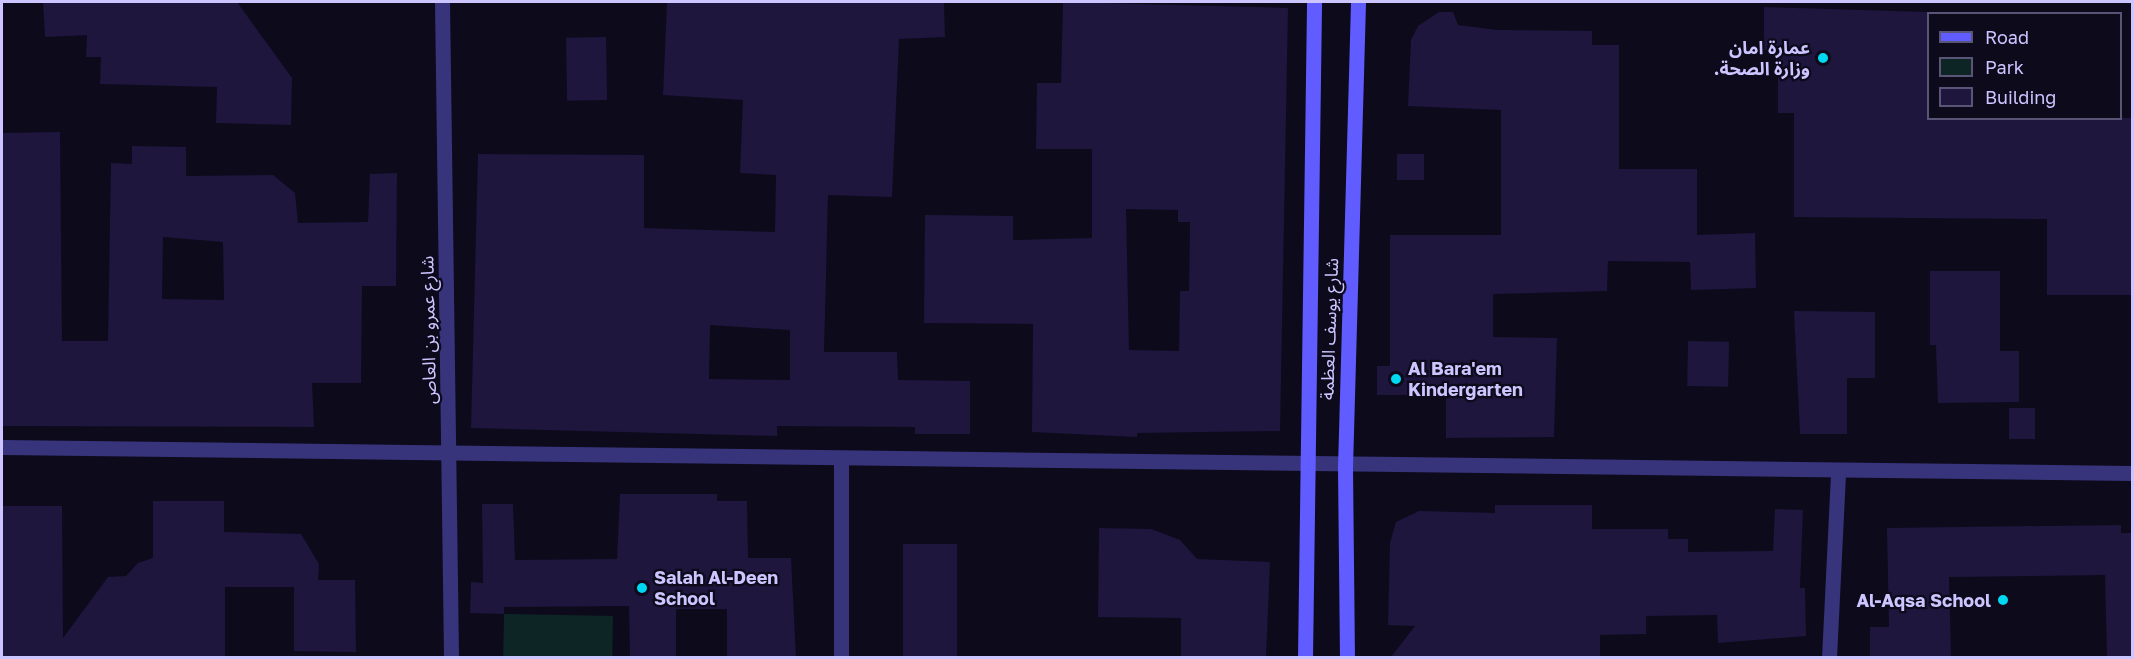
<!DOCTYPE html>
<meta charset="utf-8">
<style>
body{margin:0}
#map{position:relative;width:2134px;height:659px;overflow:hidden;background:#0d0a1c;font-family:"Golos Text","Noto Sans Arabic",sans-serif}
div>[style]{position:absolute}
.green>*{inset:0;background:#0d2625;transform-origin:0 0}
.building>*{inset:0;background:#1e163d;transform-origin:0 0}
.street>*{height:15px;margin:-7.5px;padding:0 7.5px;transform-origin:7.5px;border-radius:7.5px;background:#37347c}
.secondary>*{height:15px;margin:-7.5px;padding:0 7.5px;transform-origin:7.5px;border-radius:7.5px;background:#615cff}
.dots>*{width:16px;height:16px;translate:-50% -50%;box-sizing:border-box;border:3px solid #0d0a1c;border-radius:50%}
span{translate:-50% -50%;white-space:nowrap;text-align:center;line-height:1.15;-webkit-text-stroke:4.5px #0d0a1c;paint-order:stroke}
.poi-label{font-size:18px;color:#ccc5ff;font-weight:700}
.right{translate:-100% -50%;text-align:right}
.left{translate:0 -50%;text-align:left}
.street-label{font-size:18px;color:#ccc5ff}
.frame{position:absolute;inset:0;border:3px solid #ccc5ff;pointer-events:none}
.legend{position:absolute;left:1927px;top:12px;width:195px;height:108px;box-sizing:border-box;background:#0d0a1c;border:2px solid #595577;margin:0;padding:8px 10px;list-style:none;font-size:18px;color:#ccc5ff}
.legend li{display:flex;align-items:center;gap:12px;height:30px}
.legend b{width:30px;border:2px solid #595577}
</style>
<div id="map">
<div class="green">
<div style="left:504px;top:614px;width:109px;height:43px;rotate:1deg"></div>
</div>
<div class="building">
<div style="clip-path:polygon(43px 2px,237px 2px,292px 78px,291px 125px,216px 123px,217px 87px,100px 84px,101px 57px,86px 57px,87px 35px,45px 37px)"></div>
<div style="clip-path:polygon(evenodd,667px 2px,944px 2px,945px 37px,899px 39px,892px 197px,828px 195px,824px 352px,897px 352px,898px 380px,970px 381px,970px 434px,915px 434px,915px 427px,777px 426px,777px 436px,471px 428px,478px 154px,644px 155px,644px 228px,775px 232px,776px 175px,740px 173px,743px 100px,663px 95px,667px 2px,710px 325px,790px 330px,790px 380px,709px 379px,710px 325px)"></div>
<div style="clip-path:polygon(evenodd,1063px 2px,1288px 8px,1280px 431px,1137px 433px,1137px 437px,1032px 432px,1033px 324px,924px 323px,925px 215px,1013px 216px,1013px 240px,1092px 238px,1092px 149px,1036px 149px,1037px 83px,1061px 83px,1063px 2px,1126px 209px,1178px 210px,1178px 222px,1190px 222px,1189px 291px,1180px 291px,1179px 351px,1129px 350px,1126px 209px)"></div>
<div style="clip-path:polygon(1764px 7px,1929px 12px,1929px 118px,2133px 118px,2133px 295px,2047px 295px,2047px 219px,1794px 217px,1794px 113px,1778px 113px,1778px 50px,1764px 50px)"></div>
<div style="clip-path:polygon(1439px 12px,1453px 12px,1458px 25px,1497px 30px,1592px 31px,1592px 45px,1619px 45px,1619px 169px,1697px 169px,1697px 235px,1755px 233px,1756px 288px,1691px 290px,1690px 262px,1608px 261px,1607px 291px,1493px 294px,1493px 337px,1557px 338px,1554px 437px,1446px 438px,1446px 395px,1377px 395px,1377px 366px,1390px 366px,1390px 235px,1501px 235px,1501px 110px,1408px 106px,1411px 40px,1418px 26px)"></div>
<div style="left:606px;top:37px;width:63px;height:40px;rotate:89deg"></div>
<div style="clip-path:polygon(evenodd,60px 132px,62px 341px,108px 341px,111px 163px,132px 164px,132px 146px,186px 147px,186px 176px,273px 175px,295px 193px,298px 223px,368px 222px,370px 174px,397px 173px,396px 286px,362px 286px,361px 383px,312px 383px,314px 427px,2px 426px,2px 133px,60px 132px,163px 237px,223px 242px,224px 300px,162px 299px,163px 237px)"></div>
<div style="left:1397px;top:154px;width:27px;height:26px"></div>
<div style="clip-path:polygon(1930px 271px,2000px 271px,2000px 351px,2019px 351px,2019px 402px,1938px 403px,1936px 345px,1930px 345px)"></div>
<div style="clip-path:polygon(1794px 311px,1875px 312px,1875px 378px,1847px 378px,1847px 434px,1800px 434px)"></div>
<div style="left:1688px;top:341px;width:41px;height:45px;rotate:1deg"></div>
<div style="left:2009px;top:408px;width:26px;height:31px"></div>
<div style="clip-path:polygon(620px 494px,717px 494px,717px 501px,747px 501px,748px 558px,791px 558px,796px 657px,727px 657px,727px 609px,676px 609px,676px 657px,630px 657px,629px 606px,504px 607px,504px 614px,470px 613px,471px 582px,483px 583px,482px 504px,513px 504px,515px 560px,617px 559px)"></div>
<div style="clip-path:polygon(153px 501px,224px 501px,224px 532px,301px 534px,319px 564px,318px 580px,355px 580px,356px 652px,294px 651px,294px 587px,225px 587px,225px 657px,2px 657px,2px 506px,62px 506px,63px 638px,108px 577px,126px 576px,138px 563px,153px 558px)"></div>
<div style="clip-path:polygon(1495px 505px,1592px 505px,1592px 529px,1668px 529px,1668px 539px,1688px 539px,1688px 552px,1773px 551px,1775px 509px,1803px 510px,1800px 588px,1805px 588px,1806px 636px,1718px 643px,1717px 615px,1646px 616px,1646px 634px,1600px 635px,1600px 657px,1391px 657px,1415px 626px,1388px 625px,1390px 543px,1396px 522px,1419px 511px,1495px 513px)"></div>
<div style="clip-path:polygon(2121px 525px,2121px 533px,2133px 533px,2133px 657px,2107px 657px,2105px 575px,1949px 577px,1951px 657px,1870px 657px,1870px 627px,1889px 627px,1887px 528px)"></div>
<div style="clip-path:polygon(1099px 528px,1151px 529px,1180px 540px,1197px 559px,1270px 562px,1266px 657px,1181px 657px,1181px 618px,1098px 617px)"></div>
<div style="left:903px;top:544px;width:54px;height:113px"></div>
</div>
<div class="street">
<div style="left:442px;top:2px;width:656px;rotate:89.21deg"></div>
<div style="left:2px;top:447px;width:2130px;rotate:0.7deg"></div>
<div style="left:841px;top:458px;width:200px;rotate:90deg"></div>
<div style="left:1829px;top:658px;width:185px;rotate:-87.2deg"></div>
</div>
<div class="secondary">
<div style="left:1305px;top:658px;width:656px;rotate:-89.21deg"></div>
<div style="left:1347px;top:658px;width:190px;rotate:-90.6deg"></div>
<div style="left:1345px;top:468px;width:466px;rotate:-88.4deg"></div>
</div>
<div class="dots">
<div style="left:1823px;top:58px;background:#00d7f0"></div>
<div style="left:1396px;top:379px;background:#00d7f0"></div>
<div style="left:642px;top:588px;background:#00d7f0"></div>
<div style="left:2003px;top:600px;background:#00d7f0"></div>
</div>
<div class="poi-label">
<span class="right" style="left:1810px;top:58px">عمارة امان<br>.وزارة الصحة</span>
<span class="left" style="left:1408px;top:379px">Al Bara'em<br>Kindergarten</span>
<span class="left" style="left:654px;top:588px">Salah Al-Deen<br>School</span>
<span class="right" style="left:1991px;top:600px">Al-Aqsa School</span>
</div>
<div class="street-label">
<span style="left:1329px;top:329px;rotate:-88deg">شارع يوسف العظمة</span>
<span style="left:428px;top:330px;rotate:-91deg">شارع عمرو بن العاص</span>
</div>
<div class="frame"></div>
<ul class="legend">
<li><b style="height:8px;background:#615cff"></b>Road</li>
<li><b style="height:16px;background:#0d2625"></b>Park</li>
<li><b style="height:16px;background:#1e163d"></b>Building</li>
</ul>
</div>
